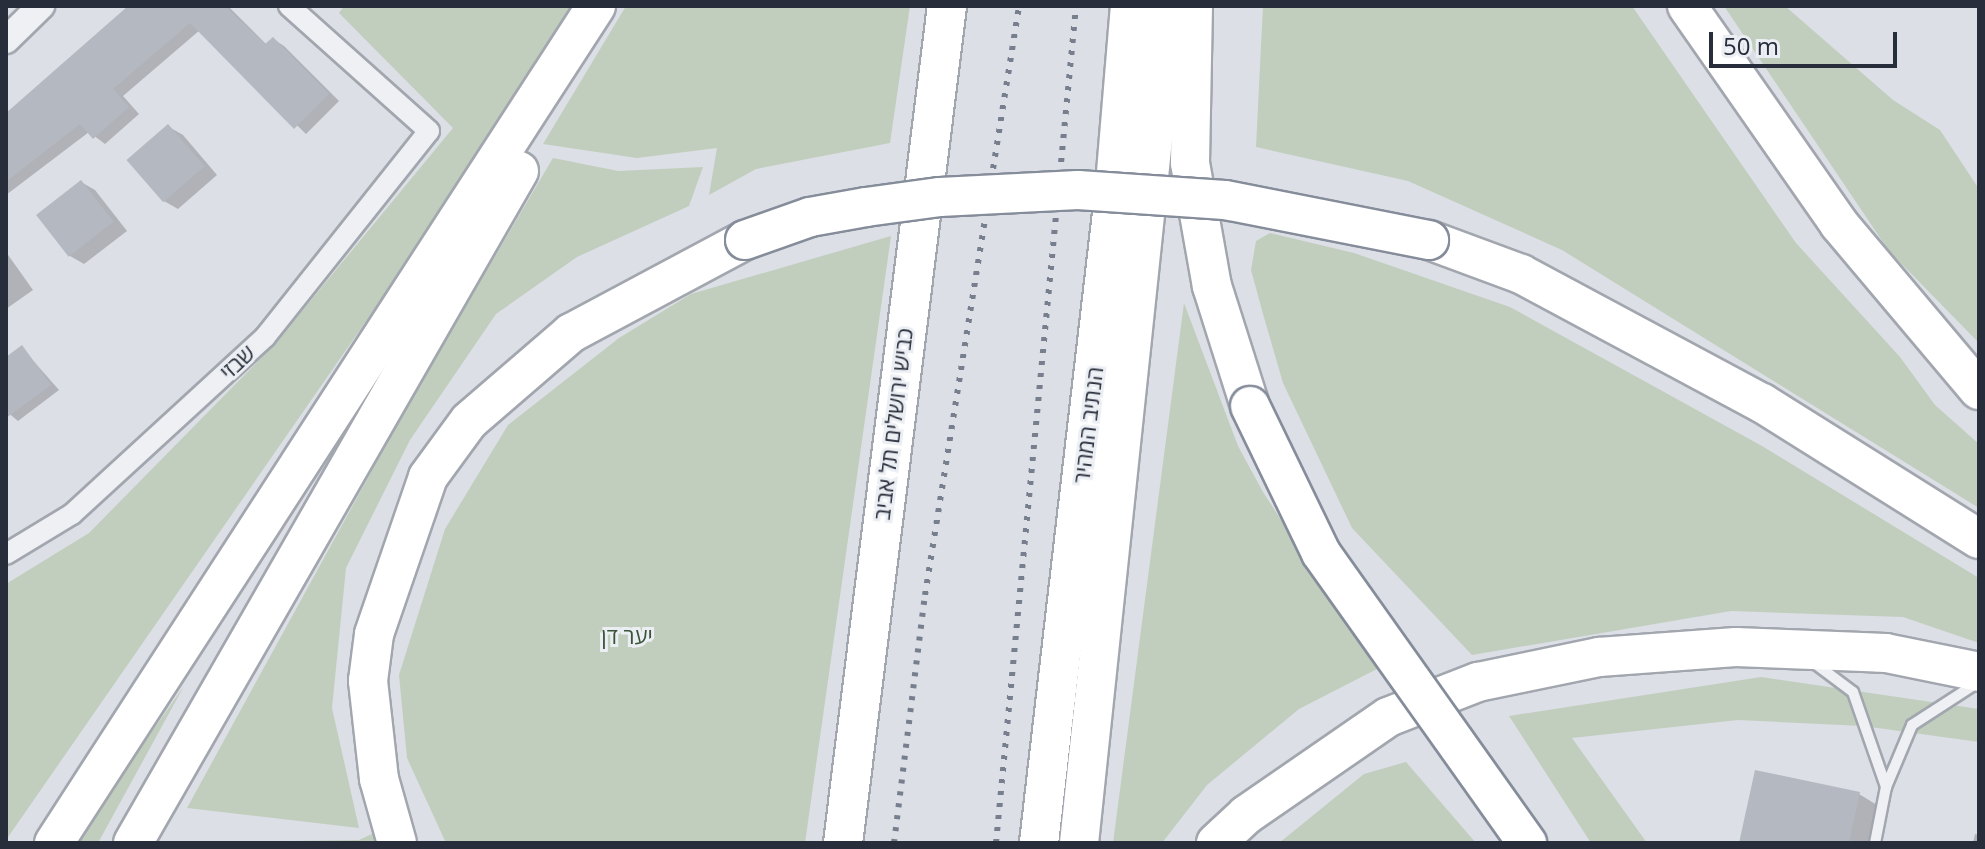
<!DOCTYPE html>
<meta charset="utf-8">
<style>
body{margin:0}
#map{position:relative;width:1985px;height:849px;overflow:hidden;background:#dcdfe5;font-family:"Open Sans",Heebo,sans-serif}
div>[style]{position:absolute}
.green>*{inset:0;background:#c1cebe}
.shadow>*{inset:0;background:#0003}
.building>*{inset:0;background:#b4b8c1;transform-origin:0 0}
.roads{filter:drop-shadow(2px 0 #a2a6ae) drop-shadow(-2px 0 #a2a6ae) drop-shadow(0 2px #a2a6ae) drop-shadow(0 -2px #a2a6ae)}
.service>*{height:10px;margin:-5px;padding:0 5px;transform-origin:5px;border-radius:5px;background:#eef0f4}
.minor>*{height:20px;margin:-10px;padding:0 10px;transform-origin:10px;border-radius:10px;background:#eef0f4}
.tertiary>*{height:26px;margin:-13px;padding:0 13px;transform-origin:13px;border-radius:13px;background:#eef0f4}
.motorway>*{height:38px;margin:-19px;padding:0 19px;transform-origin:19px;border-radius:19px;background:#fff}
.rail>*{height:6px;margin-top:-3px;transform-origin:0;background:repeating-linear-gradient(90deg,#777e8d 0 4px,transparent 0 12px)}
.bridges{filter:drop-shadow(2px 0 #858c9a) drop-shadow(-2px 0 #858c9a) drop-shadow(0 2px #858c9a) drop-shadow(0 -2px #858c9a)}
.motorway-bridge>*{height:38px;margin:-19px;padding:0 19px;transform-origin:19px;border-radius:19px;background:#fff}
span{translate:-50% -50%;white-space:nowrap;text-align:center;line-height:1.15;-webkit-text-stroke:6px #ebeef3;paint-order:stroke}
.street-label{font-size:22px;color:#272d3a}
.park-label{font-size:22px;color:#395436}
.frame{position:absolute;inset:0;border:8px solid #272d3a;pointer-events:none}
.scale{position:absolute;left:1709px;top:32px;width:188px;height:36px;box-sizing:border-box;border:4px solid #272d3a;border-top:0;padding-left:10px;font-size:24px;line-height:28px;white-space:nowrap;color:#272d3a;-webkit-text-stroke:6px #ebeef3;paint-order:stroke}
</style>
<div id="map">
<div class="green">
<div style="clip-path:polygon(344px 6px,574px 6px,439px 216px,6px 840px,6px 584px,89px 533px,274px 345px,453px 128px,339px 13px)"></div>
<div style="clip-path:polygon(626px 6px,910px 6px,890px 143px,756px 169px,709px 195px,717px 148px,637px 158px,543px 144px)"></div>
<div style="clip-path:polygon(1263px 6px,1632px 6px,1796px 243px,1900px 357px,1935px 405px,1979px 444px,1979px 508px,1562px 250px,1408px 181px,1256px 147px)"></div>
<div style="clip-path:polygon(1724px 6px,1785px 6px,1893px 100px,1940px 130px,1979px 189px,1979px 343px,1889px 251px)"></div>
<div style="clip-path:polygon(553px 158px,618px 171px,703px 167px,689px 206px,577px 257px,496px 314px,410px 440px,346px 568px,332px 708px,359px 828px,187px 808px,415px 392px)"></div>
<div style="clip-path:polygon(1270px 233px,1354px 253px,1510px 307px,1762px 446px,1979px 578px,1979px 643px,1903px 617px,1731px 611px,1472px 655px,1352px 528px,1283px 383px,1263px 314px,1251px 270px,1256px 241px)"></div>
<div style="clip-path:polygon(891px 236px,805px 843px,446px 843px,407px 758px,399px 675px,445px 529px,508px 425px,619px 338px,691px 294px)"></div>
<div style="clip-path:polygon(1184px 303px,1238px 446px,1263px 492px,1377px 669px,1299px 709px,1207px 785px,1162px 843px,1113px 843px)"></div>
<div style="clip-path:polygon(1761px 677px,1979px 709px,1979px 742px,1863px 726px,1738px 720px,1572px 738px,1647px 843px,1591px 843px,1509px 716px)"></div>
<div style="clip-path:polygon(184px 686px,98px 843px,74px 843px)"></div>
<div style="clip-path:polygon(1406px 762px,1476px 843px,1279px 843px,1364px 774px)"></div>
<div style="clip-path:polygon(376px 832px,382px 843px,156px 843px,359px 840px)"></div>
</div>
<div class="shadow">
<div style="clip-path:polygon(131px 6px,228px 6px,267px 45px,273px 39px,284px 46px,339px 101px,306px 134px,200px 30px,123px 96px,139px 114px,105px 144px,89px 132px,6px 195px,6px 117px)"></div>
<div style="clip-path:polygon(169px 127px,183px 135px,217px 175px,178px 209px,164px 201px)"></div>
<div style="clip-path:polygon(81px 182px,95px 190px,127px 231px,84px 264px,70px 256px)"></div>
<div style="clip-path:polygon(6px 252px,33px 290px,6px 309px)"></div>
<div style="clip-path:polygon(22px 348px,59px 390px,18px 421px,6px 411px,6px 360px)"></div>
<div style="clip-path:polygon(1859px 794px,1877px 805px,1869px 843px,1741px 843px)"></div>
<div style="clip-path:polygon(1975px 834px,1979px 835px,1979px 843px,1973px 843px)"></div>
</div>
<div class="building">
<div style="clip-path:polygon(128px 6px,225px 6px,265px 44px,273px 37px,329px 94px,294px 129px,190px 23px,113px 89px,129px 107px,93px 139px,80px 124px,6px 182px,6px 113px)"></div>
<div style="left:168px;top:124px;width:56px;height:55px;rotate:49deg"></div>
<div style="left:81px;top:180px;width:53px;height:57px;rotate:52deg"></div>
<div style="clip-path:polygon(22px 345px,51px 385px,6px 418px,6px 357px)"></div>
<div style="clip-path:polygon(1755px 770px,1860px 792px,1849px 843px,1739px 843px)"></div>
</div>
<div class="roads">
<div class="service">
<div style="left:1817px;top:665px;width:45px;rotate:36.9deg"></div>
<div style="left:1853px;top:692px;width:101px;rotate:70.8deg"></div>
<div style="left:1875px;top:843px;width:57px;rotate:-78.9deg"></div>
<div style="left:1886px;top:787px;width:67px;rotate:-67.2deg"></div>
<div style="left:1912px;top:725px;width:77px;rotate:-32.9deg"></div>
</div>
<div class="minor">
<div style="left:6px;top:554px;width:77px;rotate:-31.2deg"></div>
<div style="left:72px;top:514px;width:262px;rotate:-42.5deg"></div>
<div style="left:265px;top:337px;width:263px;rotate:-51.5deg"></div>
<div style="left:429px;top:131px;width:188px;rotate:-138.2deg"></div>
</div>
<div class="tertiary">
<div style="left:6px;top:40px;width:49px;rotate:-44.2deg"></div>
</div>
<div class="motorway">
<div style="left:1193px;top:6px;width:157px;rotate:91.1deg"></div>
<div style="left:1190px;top:163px;width:125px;rotate:79.9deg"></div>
<div style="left:1212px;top:286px;width:126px;rotate:72.4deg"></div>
<div style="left:1687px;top:6px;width:266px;rotate:55.1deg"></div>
<div style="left:1839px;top:224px;width:217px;rotate:49.9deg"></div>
<div style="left:1429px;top:240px;width:98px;rotate:20.3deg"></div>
<div style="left:1521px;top:274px;width:273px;rotate:28.2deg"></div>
<div style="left:1762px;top:403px;width:256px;rotate:32.1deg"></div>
<div style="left:54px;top:843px;width:997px;rotate:-57.07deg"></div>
<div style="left:133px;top:843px;width:775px;rotate:-60.13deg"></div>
<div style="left:397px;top:843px;width:66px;rotate:-105.7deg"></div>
<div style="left:379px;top:779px;width:99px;rotate:-96.4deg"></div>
<div style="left:368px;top:681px;width:47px;rotate:-82.7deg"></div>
<div style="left:374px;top:634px;width:166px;rotate:-71deg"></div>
<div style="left:428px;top:477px;width:69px;rotate:-53.8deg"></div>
<div style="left:469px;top:421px;width:135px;rotate:-40.8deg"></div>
<div style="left:571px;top:333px;width:197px;rotate:-28.1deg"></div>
<div style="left:843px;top:843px;width:843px;rotate:-82.92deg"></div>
<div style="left:1039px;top:843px;width:651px;rotate:-83.39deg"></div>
<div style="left:1114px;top:196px;width:191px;rotate:-85.2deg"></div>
<div style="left:1079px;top:843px;width:842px;rotate:-84deg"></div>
<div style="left:1216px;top:843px;width:41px;rotate:-43deg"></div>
<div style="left:1246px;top:815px;width:173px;rotate:-34.6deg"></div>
<div style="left:1388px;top:717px;width:97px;rotate:-21.3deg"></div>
<div style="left:1478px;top:682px;width:124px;rotate:-11.7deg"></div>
<div style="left:1599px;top:657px;width:137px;rotate:-4.2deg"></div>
<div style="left:1736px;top:647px;width:150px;rotate:2.3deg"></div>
<div style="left:1886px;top:653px;width:95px;rotate:11.5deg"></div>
</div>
</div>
<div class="rail">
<div style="left:894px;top:843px;width:250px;rotate:-82.9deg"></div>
<div style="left:925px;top:595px;width:596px;rotate:-80.93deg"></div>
<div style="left:996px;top:843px;width:841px;rotate:-84.54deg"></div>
</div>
<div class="bridges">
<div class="motorway-bridge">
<div style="left:745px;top:240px;width:69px;rotate:-19.5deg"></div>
<div style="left:810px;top:217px;width:57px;rotate:-10.1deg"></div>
<div style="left:866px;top:207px;width:75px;rotate:-7.7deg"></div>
<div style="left:940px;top:197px;width:138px;rotate:-2.9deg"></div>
<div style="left:1078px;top:190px;width:147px;rotate:3.9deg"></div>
<div style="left:1225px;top:200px;width:208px;rotate:11.1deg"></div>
<div style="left:1250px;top:406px;width:163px;rotate:64.2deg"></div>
<div style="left:1321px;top:553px;width:356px;rotate:54.6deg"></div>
</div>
</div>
<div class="street-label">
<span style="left:237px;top:362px;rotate:-43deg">שבזי</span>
<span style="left:893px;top:424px;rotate:-83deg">כביש ירושלים תל אביב</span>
<span style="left:1088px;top:425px;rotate:-83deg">הנתיב המהיר</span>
</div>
<div class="park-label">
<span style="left:627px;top:636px">יער דן</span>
</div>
<div class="frame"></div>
<div class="scale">50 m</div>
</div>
